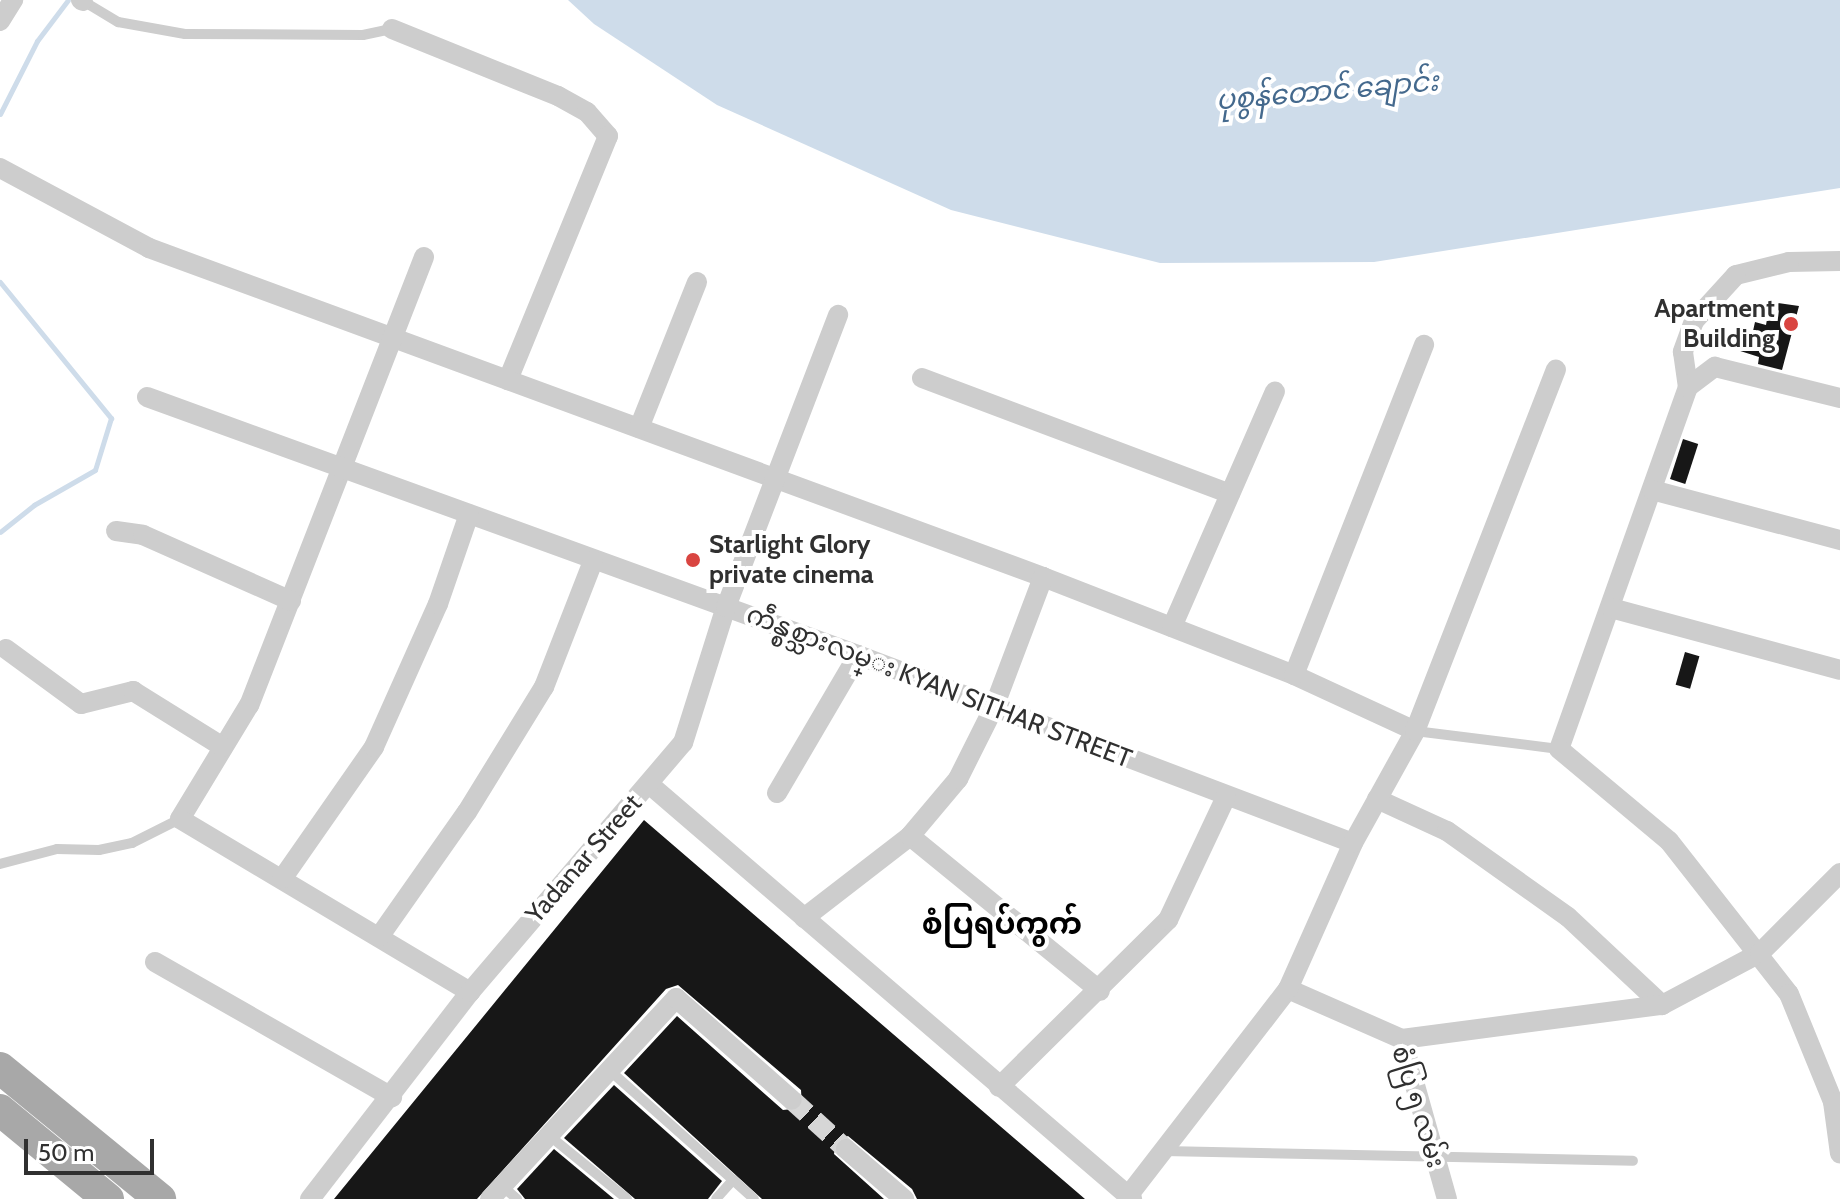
<!DOCTYPE html>
<meta charset="utf-8">
<style>
body{margin:0}
#map{position:relative;width:1840px;height:1199px;overflow:hidden;background:#fff;font-family:Cabin,"Noto Sans Myanmar",sans-serif}
div>[style]{position:absolute}
.water>*{inset:0;background:#cedcea}
.stream>*{height:5px;margin:-2.5px;padding:0 2.5px;transform-origin:2.5px;border-radius:2.5px;background:#cedcea}
.building>*{inset:0;background:#171717;transform-origin:0 0}
.minor-tunnel>*{height:20px;margin-top:-10px;transform-origin:0;background:repeating-linear-gradient(90deg,#d6d6d6 0 20px,transparent 0 30px)}
.service>*{height:10px;margin:-5px;padding:0 5px;transform-origin:5px;border-radius:5px;background:#cdcdcd}
.minor>*{height:20px;margin:-10px;padding:0 10px;transform-origin:10px;border-radius:10px;background:#cdcdcd}
.primary>*{height:32px;margin:-16px;padding:0 16px;transform-origin:16px;border-radius:16px;background:#a8a8a8}
.dots>*{width:22px;height:22px;translate:-50% -50%;box-sizing:border-box;border:4px solid #fff;border-radius:50%}
span{translate:-50% -50%;white-space:nowrap;text-align:center;line-height:1.15;-webkit-text-stroke:8px #fff;paint-order:stroke}
.poi-label{font-size:26px;color:#303030;font-weight:700}
.right{translate:-100% -50%;text-align:right}
.left{translate:0 -50%;text-align:left}
.street-label{font-size:26px;color:#303030}
.water-label{font-size:28px;color:#44698d;font-style:italic}
.quarter-label{font-size:30px;color:#000;font-weight:700}
.scale{position:absolute;left:24px;top:1139px;width:130px;height:36px;box-sizing:border-box;border:4px solid #303030;border-top:0;padding-left:10px;font-size:24px;line-height:28px;white-space:nowrap;color:#303030;-webkit-text-stroke:6px #fff;paint-order:stroke}
</style>
<div id="map">
<div class="water">
<div style="clip-path:polygon(568px 0,1840px 0,1840px 188px,1374px 262px,1160px 263px,951px 210px,717px 105px,594px 24px)"></div>
</div>
<div class="stream">
<div style="left:0;top:114px;width:82px;rotate:-63.1deg"></div>
<div style="left:37px;top:41px;width:51px;rotate:-52.9deg"></div>
<div style="left:0;top:282px;width:176px;rotate:50.8deg"></div>
<div style="left:111px;top:418px;width:54px;rotate:107.1deg"></div>
<div style="left:95px;top:470px;width:70px;rotate:150.2deg"></div>
<div style="left:34px;top:505px;width:43px;rotate:141.5deg"></div>
</div>
<div class="building">
<div style="clip-path:polygon(1770px 302px,1799px 306px,1782px 370px,1758px 364px,1759px 357px,1734px 349px,1740px 327px,1753px 331px,1755px 322px,1766px 325px)"></div>
<div style="left:1683px;top:439px;width:16px;height:42px;rotate:18deg"></div>
<div style="left:1685px;top:652px;width:15px;height:34px;rotate:16deg"></div>
<div style="clip-path:polygon(644px 820px,1085px 1199px,917px 1199px,912px 1189px,848px 1136px,836px 1141px,834px 1154px,884px 1199px,762px 1199px,624px 1073px,677px 1016px,783px 1110px,802px 1108px,801px 1090px,678px 985px,666px 989px,477px 1199px,334px 1199px)"></div>
<div style="clip-path:polygon(614px 1085px,722px 1181px,708px 1199px,635px 1199px,564px 1138px)"></div>
<div style="clip-path:polygon(554px 1149px,614px 1199px,525px 1199px,517px 1189px)"></div>
</div>
<div class="minor-tunnel">
<div style="left:792px;top:1100px;width:73px;rotate:42.2deg"></div>
</div>
<div class="service">
<div style="left:83px;top:1px;width:41px;rotate:31deg"></div>
<div style="left:118px;top:22px;width:68px;rotate:10.2deg"></div>
<div style="left:185px;top:34px;width:178px;rotate:0.3deg"></div>
<div style="left:363px;top:35px;width:30px;rotate:-12deg"></div>
<div style="left:1415px;top:731px;width:145px;rotate:7.1deg"></div>
<div style="left:0;top:864px;width:59px;rotate:-14.7deg"></div>
<div style="left:57px;top:849px;width:42px;rotate:1.4deg"></div>
<div style="left:99px;top:850px;width:34px;rotate:-12deg"></div>
<div style="left:132px;top:843px;width:54px;rotate:-26.6deg"></div>
<div style="left:608px;top:1069px;width:167px;rotate:41.6deg"></div>
<div style="left:733px;top:1180px;width:25px;rotate:132deg"></div>
<div style="left:551px;top:1137px;width:98px;rotate:39.2deg"></div>
<div style="left:1164px;top:1151px;width:469px;rotate:1.2deg"></div>
<div style="left:733px;top:1180px;width:28px;rotate:42deg"></div>
<div style="left:502px;top:1186px;width:20px;rotate:41deg"></div>
</div>
<div class="minor">
<div style="left:81px;top:0;width:2px;rotate:27deg"></div>
<div style="left:0;top:21px;width:25px;rotate:-58deg"></div>
<div style="left:392px;top:29px;width:179px;rotate:22deg"></div>
<div style="left:558px;top:96px;width:33px;rotate:29deg"></div>
<div style="left:587px;top:112px;width:32px;rotate:49deg"></div>
<div style="left:608px;top:136px;width:264px;rotate:112.3deg"></div>
<div style="left:0;top:168px;width:169px;rotate:28.2deg"></div>
<div style="left:149px;top:248px;width:953px;rotate:20.2deg"></div>
<div style="left:1043px;top:577px;width:269px;rotate:21.3deg"></div>
<div style="left:1294px;top:675px;width:133px;rotate:24.8deg"></div>
<div style="left:424px;top:257px;width:481px;rotate:111.3deg"></div>
<div style="left:249px;top:705px;width:133px;rotate:121.2deg"></div>
<div style="left:180px;top:819px;width:338px;rotate:30.8deg"></div>
<div style="left:1840px;top:261px;width:51px;rotate:178.9deg"></div>
<div style="left:1789px;top:262px;width:55px;rotate:166.2deg"></div>
<div style="left:1736px;top:275px;width:62px;rotate:132.4deg"></div>
<div style="left:1694px;top:321px;width:33px;rotate:110deg"></div>
<div style="left:1683px;top:352px;width:35px;rotate:82deg"></div>
<div style="left:1688px;top:387px;width:384px;rotate:109.6deg"></div>
<div style="left:1559px;top:749px;width:143px;rotate:39.9deg"></div>
<div style="left:1669px;top:841px;width:194px;rotate:51.9deg"></div>
<div style="left:1789px;top:994px;width:117px;rotate:67.8deg"></div>
<div style="left:1833px;top:1102px;width:52px;rotate:82.3deg"></div>
<div style="left:922px;top:378px;width:329px;rotate:20.6deg"></div>
<div style="left:1688px;top:387px;width:34px;rotate:-37deg"></div>
<div style="left:1715px;top:367px;width:129px;rotate:13.9deg"></div>
<div style="left:147px;top:397px;width:756px;rotate:19.94deg"></div>
<div style="left:858px;top:655px;width:529px;rotate:20.8deg"></div>
<div style="left:639px;top:428px;width:157px;rotate:-68.3deg"></div>
<div style="left:1652px;top:490px;width:195px;rotate:14.9deg"></div>
<div style="left:116px;top:531px;width:27px;rotate:8deg"></div>
<div style="left:143px;top:535px;width:162px;rotate:24deg"></div>
<div style="left:1611px;top:608px;width:237px;rotate:15.1deg"></div>
<div style="left:1172px;top:627px;width:257px;rotate:-66.4deg"></div>
<div style="left:6px;top:649px;width:93px;rotate:36.3deg"></div>
<div style="left:81px;top:704px;width:54px;rotate:-14deg"></div>
<div style="left:133px;top:691px;width:106px;rotate:31.9deg"></div>
<div style="left:1294px;top:675px;width:355px;rotate:-68.5deg"></div>
<div style="left:649px;top:784px;width:637px;rotate:40.67deg"></div>
<div style="left:777px;top:793px;width:160px;rotate:-59.6deg"></div>
<div style="left:1377px;top:799px;width:77px;rotate:24.6deg"></div>
<div style="left:1447px;top:831px;width:148px;rotate:35.4deg"></div>
<div style="left:1568px;top:917px;width:129px;rotate:43.1deg"></div>
<div style="left:1662px;top:1005px;width:111px;rotate:-28deg"></div>
<div style="left:1760px;top:953px;width:113px;rotate:-45deg"></div>
<div style="left:910px;top:836px;width:245px;rotate:39.2deg"></div>
<div style="left:282px;top:879px;width:161px;rotate:-55.1deg"></div>
<div style="left:374px;top:747px;width:157px;rotate:-65.9deg"></div>
<div style="left:438px;top:604px;width:95px;rotate:-71deg"></div>
<div style="left:804px;top:918px;width:134px;rotate:-37.7deg"></div>
<div style="left:910px;top:836px;width:75px;rotate:-49.9deg"></div>
<div style="left:958px;top:779px;width:80px;rotate:-63.4deg"></div>
<div style="left:994px;top:707px;width:139px;rotate:-69.3deg"></div>
<div style="left:379px;top:937px;width:153px;rotate:-54.9deg"></div>
<div style="left:467px;top:812px;width:147px;rotate:-58.4deg"></div>
<div style="left:544px;top:687px;width:135px;rotate:-68.7deg"></div>
<div style="left:155px;top:962px;width:273px;rotate:29.7deg"></div>
<div style="left:1288px;top:989px;width:124px;rotate:23.7deg"></div>
<div style="left:1402px;top:1039px;width:166px;rotate:74.3deg"></div>
<div style="left:1402px;top:1039px;width:262px;rotate:-7.5deg"></div>
<div style="left:999px;top:1087px;width:238px;rotate:-44.7deg"></div>
<div style="left:1168px;top:920px;width:136px;rotate:-64.8deg"></div>
<div style="left:846px;top:1149px;width:77px;rotate:40.8deg"></div>
<div style="left:1128px;top:1196px;width:262px;rotate:-52.3deg"></div>
<div style="left:1288px;top:989px;width:160px;rotate:-66deg"></div>
<div style="left:1353px;top:843px;width:128px;rotate:-61deg"></div>
<div style="left:1415px;top:731px;width:388px;rotate:-68.7deg"></div>
<div style="left:310px;top:1199px;width:262px;rotate:-52.3deg"></div>
<div style="left:470px;top:992px;width:328px;rotate:-49.5deg"></div>
<div style="left:683px;top:743px;width:143px;rotate:-72.5deg"></div>
<div style="left:726px;top:607px;width:313px;rotate:-69deg"></div>
<div style="left:490px;top:1199px;width:274px;rotate:-47.2deg"></div>
<div style="left:676px;top:998px;width:154px;rotate:41.3deg"></div>
</div>
<div class="primary">
<div style="left:0;top:1068px;width:207px;rotate:39.3deg"></div>
<div style="left:0;top:1110px;width:140px;rotate:39.5deg"></div>
</div>
<div class="dots">
<div style="left:1791px;top:324px;background:#d94541"></div>
<div style="left:693px;top:560px;background:#d94541"></div>
</div>
<div class="poi-label">
<span class="right" style="left:1775px;top:324px">Apartment<br>Building</span>
<span class="left" style="left:709px;top:560px">Starlight Glory<br>private cinema</span>
</div>
<div class="street-label">
<span style="left:939px;top:687px;rotate:21deg">ကဵန္စစ္သားလမ္း KYAN SITHAR STREET</span>
<span style="left:584px;top:859px;rotate:-49deg">Yadanar Street</span>
<span style="left:1418px;top:1107px;rotate:73deg">စံပြ ၅ လမ်း</span>
</div>
<div class="water-label">
<span style="left:1327px;top:90px;rotate:-5deg">ပုစွန်တောင် ချောင်း</span>
</div>
<div class="quarter-label">
<span style="left:1002px;top:924px">စံပြရပ်ကွက်</span>
</div>
<div class="scale">50 m</div>
</div>
